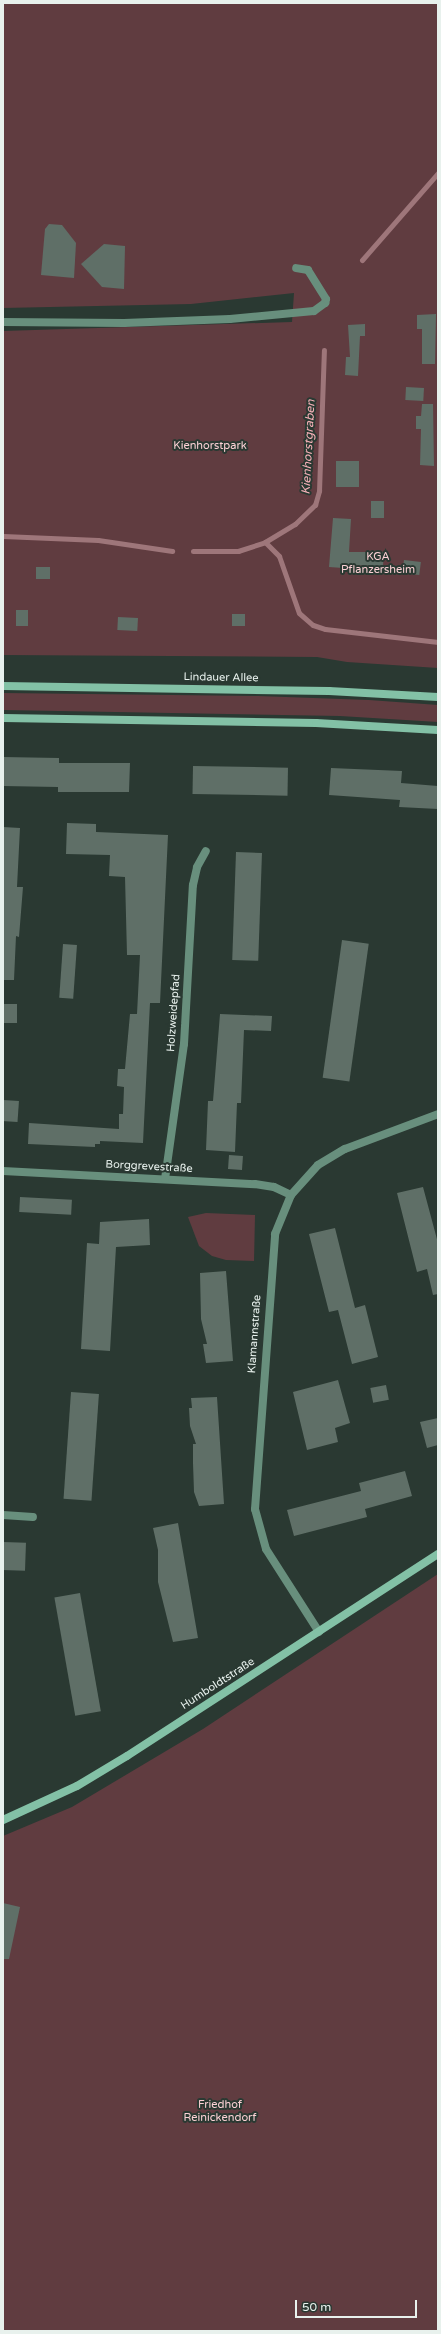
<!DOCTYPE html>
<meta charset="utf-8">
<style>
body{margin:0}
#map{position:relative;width:441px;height:2334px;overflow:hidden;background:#2a3932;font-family:"Varela Round",sans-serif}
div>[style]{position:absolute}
.green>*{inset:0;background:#603c40}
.stream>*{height:5px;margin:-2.5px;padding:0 2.5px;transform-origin:2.5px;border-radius:2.5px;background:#9e767a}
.building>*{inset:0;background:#5f6f67;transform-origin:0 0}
.lane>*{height:8px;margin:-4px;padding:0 4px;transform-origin:4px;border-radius:4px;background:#688f7d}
.street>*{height:8px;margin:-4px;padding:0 4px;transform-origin:4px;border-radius:4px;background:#688f7d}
.secondary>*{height:8px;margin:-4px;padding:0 4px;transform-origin:4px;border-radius:4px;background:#83c1a6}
span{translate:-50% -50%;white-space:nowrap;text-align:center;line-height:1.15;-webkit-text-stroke:4px #2a3932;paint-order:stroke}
.park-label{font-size:11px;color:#fcd1d5}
.street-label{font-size:11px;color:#e8f1ed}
.water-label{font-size:12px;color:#f5b0b7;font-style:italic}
.frame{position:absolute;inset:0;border:4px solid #e8f1ed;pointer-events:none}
.scale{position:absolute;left:295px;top:2300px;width:122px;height:18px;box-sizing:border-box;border:2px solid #e8f1ed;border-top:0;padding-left:5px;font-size:12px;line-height:14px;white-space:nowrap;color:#e8f1ed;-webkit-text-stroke:3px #2a3932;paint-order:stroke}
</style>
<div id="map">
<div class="green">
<div style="clip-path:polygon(3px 3px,438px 3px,438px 668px,347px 662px,317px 657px,3px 655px,3px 331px,292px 322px,294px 293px,191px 304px,3px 308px)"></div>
<div style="clip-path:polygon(3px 693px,258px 696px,369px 700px,438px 705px,438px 722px,340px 716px,3px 710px)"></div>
<div style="clip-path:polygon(206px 1213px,255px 1215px,254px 1261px,226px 1260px,212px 1256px,199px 1246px,188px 1217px)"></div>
<div style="clip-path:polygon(438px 1574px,438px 2331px,3px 2331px,3px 1836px,72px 1807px,203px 1729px)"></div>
</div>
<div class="stream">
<div style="left:362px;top:260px;width:116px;rotate:-48.9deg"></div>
<div style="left:3px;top:536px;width:95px;rotate:2.4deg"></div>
<div style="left:98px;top:540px;width:75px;rotate:8.5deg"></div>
<div style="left:265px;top:542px;width:20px;rotate:45deg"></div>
<div style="left:279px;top:556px;width:60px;rotate:70.7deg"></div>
<div style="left:299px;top:613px;width:18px;rotate:41deg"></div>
<div style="left:313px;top:625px;width:13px;rotate:18deg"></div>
<div style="left:325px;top:629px;width:114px;rotate:6.6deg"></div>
<div style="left:193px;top:551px;width:45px"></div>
<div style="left:238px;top:551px;width:28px;rotate:-18deg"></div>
<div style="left:265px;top:542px;width:35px;rotate:-31deg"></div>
<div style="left:295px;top:524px;width:28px;rotate:-44deg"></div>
<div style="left:315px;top:505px;width:15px;rotate:-74deg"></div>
<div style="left:319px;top:491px;width:141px;rotate:-88deg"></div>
</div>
<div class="building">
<div style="clip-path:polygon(49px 224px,62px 225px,76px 243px,74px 278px,41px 275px,45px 229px)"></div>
<div style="clip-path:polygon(104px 244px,125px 246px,124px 289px,102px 287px,81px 264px)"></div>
<div style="clip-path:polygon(436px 314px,435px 364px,422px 364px,422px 329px,417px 329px,417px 315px)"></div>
<div style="clip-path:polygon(365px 324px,365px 336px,360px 336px,358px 376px,345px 375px,346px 357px,350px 357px,348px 325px)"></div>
<div style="left:406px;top:387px;width:18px;height:13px;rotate:3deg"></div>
<div style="clip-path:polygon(422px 404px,433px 404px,434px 466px,420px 465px,421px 429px,416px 429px,416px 416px,421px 416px)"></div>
<div style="left:336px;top:461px;width:23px;height:26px"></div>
<div style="left:371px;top:501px;width:13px;height:17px"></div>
<div style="clip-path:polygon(333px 518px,351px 519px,349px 552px,384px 552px,383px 566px,343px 565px,343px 568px,329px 567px)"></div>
<div style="left:404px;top:560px;width:17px;height:13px;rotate:7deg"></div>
<div style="left:36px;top:567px;width:14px;height:12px"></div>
<div style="left:16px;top:610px;width:12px;height:16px"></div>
<div style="left:232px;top:614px;width:13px;height:12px"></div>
<div style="left:118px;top:617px;width:20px;height:13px;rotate:3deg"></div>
<div style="clip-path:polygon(3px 757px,59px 758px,59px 763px,130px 763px,129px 792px,58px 792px,58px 787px,3px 786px)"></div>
<div style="left:193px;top:766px;width:95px;height:28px;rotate:1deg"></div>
<div style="clip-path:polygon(331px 768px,402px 771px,401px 783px,438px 786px,438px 809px,399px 807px,400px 800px,329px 795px)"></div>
<div style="clip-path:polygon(67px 823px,96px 824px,96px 832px,168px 835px,160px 1003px,150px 1003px,143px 1143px,100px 1141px,100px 1144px,95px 1144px,95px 1147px,28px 1144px,29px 1123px,119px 1129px,119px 1114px,123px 1114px,124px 1087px,117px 1086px,118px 1069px,125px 1069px,130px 1014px,137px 1014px,140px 955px,127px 955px,125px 877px,109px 876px,110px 855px,66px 854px)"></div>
<div style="clip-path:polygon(3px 827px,20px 828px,17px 887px,23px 887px,19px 937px,16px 936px,14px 980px,3px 980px)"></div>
<div style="left:236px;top:852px;width:26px;height:108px;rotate:2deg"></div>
<div style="left:342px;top:940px;width:27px;height:139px;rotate:8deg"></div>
<div style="left:63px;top:944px;width:14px;height:54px;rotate:4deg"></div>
<div style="left:3px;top:1004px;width:14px;height:19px"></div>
<div style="clip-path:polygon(220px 1014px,272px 1016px,271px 1031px,244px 1030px,241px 1103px,237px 1103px,235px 1152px,206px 1150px,208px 1101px,213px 1101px)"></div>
<div style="left:3px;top:1100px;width:16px;height:21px;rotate:4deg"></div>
<div style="left:229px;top:1155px;width:14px;height:14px;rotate:4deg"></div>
<div style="clip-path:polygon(423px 1187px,438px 1243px,438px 1294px,433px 1295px,427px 1269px,417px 1272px,397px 1193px)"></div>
<div style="left:20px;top:1197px;width:52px;height:15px;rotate:3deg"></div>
<div style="clip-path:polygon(149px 1219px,150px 1245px,116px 1247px,110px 1351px,81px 1349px,87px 1243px,99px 1244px,100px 1222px)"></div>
<div style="clip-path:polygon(335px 1228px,355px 1308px,365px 1305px,378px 1357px,352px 1364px,338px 1310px,329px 1312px,309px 1234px)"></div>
<div style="clip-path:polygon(226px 1271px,233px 1361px,206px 1363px,203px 1344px,207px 1344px,201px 1319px,200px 1273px)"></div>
<div style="clip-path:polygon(338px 1380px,350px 1423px,335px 1428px,338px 1442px,307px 1450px,293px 1392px)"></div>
<div style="left:386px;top:1385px;width:15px;height:16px;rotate:79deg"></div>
<div style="left:71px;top:1392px;width:28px;height:107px;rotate:4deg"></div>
<div style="clip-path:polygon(217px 1397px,224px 1504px,199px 1506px,194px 1492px,193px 1463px,193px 1444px,196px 1444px,190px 1426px,189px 1408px,192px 1408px,191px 1398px)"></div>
<div style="clip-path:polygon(438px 1418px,438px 1445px,427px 1448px,420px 1422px)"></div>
<div style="clip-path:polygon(405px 1471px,412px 1496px,365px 1509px,367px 1517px,294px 1536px,287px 1510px,361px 1491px,359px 1483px)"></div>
<div style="clip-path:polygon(178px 1523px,198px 1638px,173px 1642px,158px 1582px,158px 1550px,153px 1528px)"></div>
<div style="left:3px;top:1542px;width:23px;height:28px;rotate:2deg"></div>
<div style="left:80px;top:1593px;width:120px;height:26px;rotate:80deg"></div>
<div style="clip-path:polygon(3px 1903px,20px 1907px,9px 1959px,3px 1959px)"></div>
</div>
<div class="lane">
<div style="left:3px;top:322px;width:121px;rotate:0.5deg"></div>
<div style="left:124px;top:323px;width:106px;rotate:-2.2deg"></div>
<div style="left:230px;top:319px;width:84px;rotate:-5.4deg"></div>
<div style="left:314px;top:311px;width:14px;rotate:-36deg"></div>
<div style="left:325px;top:303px;width:4px;rotate:-76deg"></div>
<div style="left:326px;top:299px;width:34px;rotate:-122deg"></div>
<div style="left:308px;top:270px;width:12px;rotate:-171deg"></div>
</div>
<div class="street">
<div style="left:3px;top:1171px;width:252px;rotate:3deg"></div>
<div style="left:255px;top:1184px;width:19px;rotate:9deg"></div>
<div style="left:274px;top:1187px;width:19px;rotate:25deg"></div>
<div style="left:165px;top:1179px;width:136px;rotate:-82deg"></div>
<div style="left:184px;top:1044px;width:159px;rotate:-86.8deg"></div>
<div style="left:193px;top:885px;width:18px;rotate:-77deg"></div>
<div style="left:197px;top:867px;width:18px;rotate:-61deg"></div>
<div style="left:3px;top:1515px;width:30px;rotate:4deg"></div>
<div style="left:319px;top:1632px;width:98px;rotate:-122.6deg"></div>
<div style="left:266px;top:1549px;width:41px;rotate:-105.4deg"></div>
<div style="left:255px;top:1509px;width:276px;rotate:-85.8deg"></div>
<div style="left:275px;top:1234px;width:42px;rotate:-67.7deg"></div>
<div style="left:291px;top:1195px;width:40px;rotate:-48deg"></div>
<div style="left:318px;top:1165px;width:31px;rotate:-31deg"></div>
<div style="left:345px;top:1149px;width:99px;rotate:-20.6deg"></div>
</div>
<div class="secondary">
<div style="left:3px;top:686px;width:326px;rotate:0.9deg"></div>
<div style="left:329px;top:691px;width:109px;rotate:3.2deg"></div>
<div style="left:3px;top:718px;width:313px;rotate:0.9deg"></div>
<div style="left:316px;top:723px;width:122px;rotate:3.3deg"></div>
<div style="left:3px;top:1820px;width:81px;rotate:-24.7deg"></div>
<div style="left:77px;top:1786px;width:58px;rotate:-31deg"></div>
<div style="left:127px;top:1756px;width:371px;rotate:-33deg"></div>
</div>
<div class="park-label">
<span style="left:210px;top:446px">Kienhorstpark</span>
<span style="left:378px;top:564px">KGA<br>Pflanzersheim</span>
<span style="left:220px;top:2112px">Friedhof<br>Reinickendorf</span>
</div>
<div class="street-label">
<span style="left:221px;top:678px;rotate:1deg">Lindauer Allee</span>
<span style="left:174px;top:1013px;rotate:-86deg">Holzweidepfad</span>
<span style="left:149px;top:1167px;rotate:3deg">Borggrevestraße</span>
<span style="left:255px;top:1334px;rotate:-86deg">Klamannstraße</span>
<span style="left:218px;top:1684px;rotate:-33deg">Humboldtstraße</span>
</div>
<div class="water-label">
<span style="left:309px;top:447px;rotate:-87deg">Kienhorstgraben</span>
</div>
<div class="frame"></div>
<div class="scale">50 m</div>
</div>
